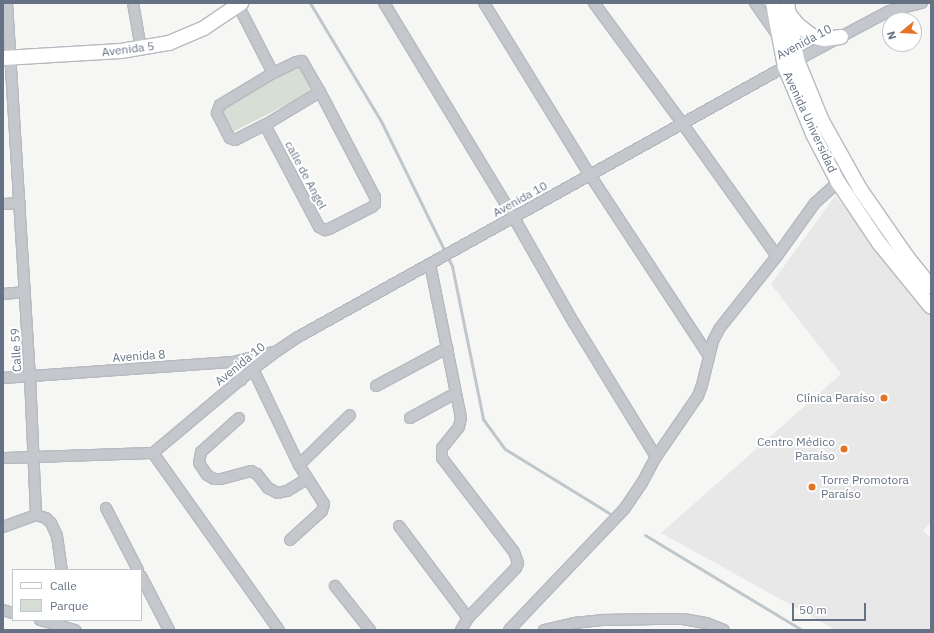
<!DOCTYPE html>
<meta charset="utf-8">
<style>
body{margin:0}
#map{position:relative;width:934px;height:633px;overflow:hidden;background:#f6f7f4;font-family:"IBM Plex Sans",sans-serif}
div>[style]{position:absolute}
.built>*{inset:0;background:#e7e8e7}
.green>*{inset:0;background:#d7ded5;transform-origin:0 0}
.stream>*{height:3px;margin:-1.5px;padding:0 1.5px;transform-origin:1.5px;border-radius:1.5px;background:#bfc7cd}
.roads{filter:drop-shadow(1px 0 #b6bac0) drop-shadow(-1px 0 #b6bac0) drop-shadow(0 1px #b6bac0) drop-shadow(0 -1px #b6bac0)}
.street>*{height:10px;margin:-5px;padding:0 5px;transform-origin:5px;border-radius:5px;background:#c4c7cb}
.secondary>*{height:14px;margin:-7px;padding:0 7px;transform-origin:7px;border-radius:7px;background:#fff}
.dots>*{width:11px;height:11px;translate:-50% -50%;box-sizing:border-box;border:2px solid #fff;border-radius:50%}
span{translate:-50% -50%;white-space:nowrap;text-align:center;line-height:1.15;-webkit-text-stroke:4px #fff;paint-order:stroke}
.street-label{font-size:12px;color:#657285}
.poi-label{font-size:12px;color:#657285}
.right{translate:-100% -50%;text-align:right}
.left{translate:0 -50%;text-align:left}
.frame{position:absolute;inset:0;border:4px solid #657285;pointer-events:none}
.legend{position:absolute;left:12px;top:569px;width:130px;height:52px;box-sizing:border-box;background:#fff;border:1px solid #c1c7ce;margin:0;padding:5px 7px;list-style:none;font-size:12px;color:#657285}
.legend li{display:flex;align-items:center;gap:8px;height:20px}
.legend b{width:20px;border:1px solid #c1c7ce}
.north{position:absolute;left:882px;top:12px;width:40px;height:40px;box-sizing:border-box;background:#fff;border:1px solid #c1c7ce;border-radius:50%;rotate:252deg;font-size:11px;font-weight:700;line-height:16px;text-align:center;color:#657285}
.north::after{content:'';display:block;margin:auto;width:14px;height:18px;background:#e57225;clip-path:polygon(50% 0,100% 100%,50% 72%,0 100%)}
.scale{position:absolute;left:792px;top:603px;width:74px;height:18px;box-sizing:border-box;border:2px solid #657285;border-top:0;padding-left:5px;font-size:12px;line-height:14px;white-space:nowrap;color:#657285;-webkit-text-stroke:3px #fff;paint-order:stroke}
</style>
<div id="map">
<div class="built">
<div style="clip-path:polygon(835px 196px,931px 314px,931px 523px,923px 530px,931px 539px,931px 630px,836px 630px,661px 533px,841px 374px,771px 284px)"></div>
</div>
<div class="green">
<div style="left:302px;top:63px;width:30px;height:93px;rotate:63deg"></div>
</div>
<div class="stream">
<div style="left:310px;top:3px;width:138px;rotate:59deg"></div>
<div style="left:381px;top:121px;width:161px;rotate:63.9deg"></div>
<div style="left:452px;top:266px;width:156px;rotate:78.5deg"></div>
<div style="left:483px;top:419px;width:37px;rotate:54deg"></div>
<div style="left:505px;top:449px;width:122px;rotate:31.6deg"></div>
<div style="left:645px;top:535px;width:184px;rotate:31.2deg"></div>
</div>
<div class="roads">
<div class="street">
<div style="left:7px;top:3px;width:375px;rotate:86.5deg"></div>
<div style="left:30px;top:377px;width:138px;rotate:87.5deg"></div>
<div style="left:133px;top:3px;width:47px;rotate:80.1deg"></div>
<div style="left:384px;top:3px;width:251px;rotate:58.8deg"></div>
<div style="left:514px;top:218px;width:121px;rotate:60.3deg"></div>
<div style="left:574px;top:323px;width:157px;rotate:58.5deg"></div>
<div style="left:484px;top:3px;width:202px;rotate:58.4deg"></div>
<div style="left:590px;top:175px;width:217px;rotate:56.7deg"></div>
<div style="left:594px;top:3px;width:149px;rotate:53.7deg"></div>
<div style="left:682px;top:123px;width:163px;rotate:54.5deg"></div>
<div style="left:755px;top:3px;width:40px;rotate:55.1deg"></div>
<div style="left:238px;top:5px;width:76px;rotate:62.8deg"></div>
<div style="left:265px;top:125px;width:115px;rotate:62.1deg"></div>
<div style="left:319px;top:227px;width:7px;rotate:27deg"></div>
<div style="left:325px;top:230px;width:4px;rotate:-14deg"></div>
<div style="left:329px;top:229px;width:48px;rotate:-27.1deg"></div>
<div style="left:372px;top:207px;width:4px;rotate:-45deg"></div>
<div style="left:375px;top:204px;width:7px;rotate:-90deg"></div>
<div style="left:375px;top:197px;width:119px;rotate:-117.6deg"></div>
<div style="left:320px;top:92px;width:36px;rotate:-120deg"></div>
<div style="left:302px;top:61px;width:6px;rotate:171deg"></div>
<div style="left:296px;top:62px;width:25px;rotate:154deg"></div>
<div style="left:273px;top:73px;width:62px;rotate:148.9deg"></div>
<div style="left:220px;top:105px;width:9px;rotate:111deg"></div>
<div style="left:217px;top:113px;width:28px;rotate:63deg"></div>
<div style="left:230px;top:138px;width:5px;rotate:22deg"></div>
<div style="left:235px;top:140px;width:34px;rotate:-27deg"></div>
<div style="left:265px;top:125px;width:64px;rotate:-31deg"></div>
<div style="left:3px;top:204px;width:17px;rotate:-3deg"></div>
<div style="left:430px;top:264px;width:157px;rotate:78.6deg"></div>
<div style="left:461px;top:418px;width:9px;rotate:103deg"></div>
<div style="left:459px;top:427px;width:27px;rotate:129deg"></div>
<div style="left:442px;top:448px;width:10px;rotate:90deg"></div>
<div style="left:442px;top:458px;width:118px;rotate:52.5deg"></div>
<div style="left:514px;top:552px;width:12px;rotate:70deg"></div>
<div style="left:518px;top:563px;width:5px;rotate:112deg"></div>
<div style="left:516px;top:568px;width:69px;rotate:133.8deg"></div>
<div style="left:468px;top:618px;width:14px;rotate:120deg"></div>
<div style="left:3px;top:294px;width:22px;rotate:-5deg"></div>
<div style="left:233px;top:362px;width:20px;rotate:66deg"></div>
<div style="left:253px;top:369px;width:106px;rotate:64.4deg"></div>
<div style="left:299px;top:465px;width:46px;rotate:57.3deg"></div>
<div style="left:324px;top:504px;width:7px;rotate:106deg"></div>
<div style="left:322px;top:511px;width:43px;rotate:137.8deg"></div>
<div style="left:3px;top:378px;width:231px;rotate:-4deg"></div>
<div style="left:233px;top:362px;width:41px;rotate:-14deg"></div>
<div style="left:376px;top:386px;width:81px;rotate:-28.2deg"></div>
<div style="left:239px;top:418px;width:51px;rotate:138.2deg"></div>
<div style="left:201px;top:452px;width:11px;rotate:100deg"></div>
<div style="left:199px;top:463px;width:14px;rotate:56deg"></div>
<div style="left:207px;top:475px;width:8px;rotate:30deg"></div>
<div style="left:214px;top:479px;width:7px"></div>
<div style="left:221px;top:479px;width:31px;rotate:-15deg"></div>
<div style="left:251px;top:471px;width:7px;rotate:27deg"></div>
<div style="left:257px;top:474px;width:18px;rotate:52deg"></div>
<div style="left:268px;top:488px;width:11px;rotate:27deg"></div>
<div style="left:278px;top:493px;width:9px;rotate:-13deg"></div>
<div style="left:287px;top:491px;width:23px;rotate:-31deg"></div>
<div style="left:410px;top:418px;width:52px;rotate:-28.5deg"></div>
<div style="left:153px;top:453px;width:131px;rotate:-40deg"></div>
<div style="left:253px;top:369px;width:30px;rotate:-37deg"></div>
<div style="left:277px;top:351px;width:25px;rotate:-34deg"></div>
<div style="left:298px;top:337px;width:571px;rotate:-29.04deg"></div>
<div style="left:797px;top:60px;width:104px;rotate:-28deg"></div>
<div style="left:889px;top:11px;width:34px;rotate:-14deg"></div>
<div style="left:153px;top:453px;width:217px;rotate:54.6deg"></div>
<div style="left:3px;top:458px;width:150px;rotate:-1.9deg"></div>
<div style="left:299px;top:465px;width:71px;rotate:-44.4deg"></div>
<div style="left:106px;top:508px;width:70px;rotate:62.7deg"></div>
<div style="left:399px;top:526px;width:115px;rotate:53.1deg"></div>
<div style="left:3px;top:527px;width:35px;rotate:-20deg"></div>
<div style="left:36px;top:515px;width:10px;rotate:17deg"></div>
<div style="left:46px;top:518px;width:7px;rotate:45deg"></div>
<div style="left:51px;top:523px;width:14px;rotate:65deg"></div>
<div style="left:57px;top:536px;width:34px;rotate:82deg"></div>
<div style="left:141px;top:576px;width:61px;rotate:62.6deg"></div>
<div style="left:335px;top:586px;width:56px;rotate:51.5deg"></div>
<div style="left:3px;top:610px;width:10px;rotate:17deg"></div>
<div style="left:40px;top:620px;width:37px;rotate:16deg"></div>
<div style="left:509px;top:630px;width:168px;rotate:-46.4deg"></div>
<div style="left:625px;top:508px;width:30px;rotate:-56deg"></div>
<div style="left:642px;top:483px;width:30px;rotate:-62deg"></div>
<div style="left:656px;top:457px;width:74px;rotate:-55.5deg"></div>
<div style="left:698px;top:396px;width:12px;rotate:-70deg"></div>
<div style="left:702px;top:385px;width:45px;rotate:-76deg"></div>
<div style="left:713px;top:341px;width:13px;rotate:-63deg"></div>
<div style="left:719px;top:329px;width:93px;rotate:-51.5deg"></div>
<div style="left:777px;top:256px;width:65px;rotate:-54.4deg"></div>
<div style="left:815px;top:203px;width:31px;rotate:-42deg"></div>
<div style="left:544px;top:630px;width:31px;rotate:-13deg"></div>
<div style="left:574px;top:623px;width:30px;rotate:-6deg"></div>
<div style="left:604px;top:620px;width:51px;rotate:-1.1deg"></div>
<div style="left:655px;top:619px;width:28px"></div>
<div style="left:683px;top:619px;width:23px;rotate:10deg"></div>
<div style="left:706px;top:623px;width:19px;rotate:21deg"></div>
</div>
<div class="secondary">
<div style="left:773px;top:3px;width:65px;rotate:79.4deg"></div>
<div style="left:785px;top:67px;width:73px;rotate:67.3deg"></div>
<div style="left:813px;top:134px;width:54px;rotate:62.5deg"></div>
<div style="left:838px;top:182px;width:73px;rotate:56.1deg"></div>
<div style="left:879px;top:243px;width:82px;rotate:50.9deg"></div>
<div style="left:787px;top:3px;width:58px;rotate:80deg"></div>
<div style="left:797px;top:60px;width:66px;rotate:67.7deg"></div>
<div style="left:822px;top:121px;width:78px;rotate:60.8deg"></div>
<div style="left:860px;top:189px;width:83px;rotate:55.3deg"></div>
<div style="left:907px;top:257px;width:38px;rotate:51deg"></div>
<div style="left:789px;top:14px;width:14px;rotate:51deg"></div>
<div style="left:798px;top:25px;width:20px;rotate:37deg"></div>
<div style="left:814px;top:37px;width:10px;rotate:11deg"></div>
<div style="left:824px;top:39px;width:17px;rotate:-7deg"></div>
<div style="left:3px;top:58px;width:118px;rotate:-3.4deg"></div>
<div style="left:121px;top:51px;width:49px;rotate:-9.5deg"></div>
<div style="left:169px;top:43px;width:38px;rotate:-23deg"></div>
<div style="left:204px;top:28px;width:45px;rotate:-34deg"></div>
</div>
</div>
<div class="dots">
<div style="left:884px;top:398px;background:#e57225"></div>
<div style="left:844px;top:449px;background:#e57225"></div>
<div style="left:812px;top:487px;background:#e57225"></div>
</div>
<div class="street-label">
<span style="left:804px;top:42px;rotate:-28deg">Avenida 10</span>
<span style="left:128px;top:49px;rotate:-7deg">Avenida 5</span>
<span style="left:810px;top:122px;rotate:65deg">Avenida Universidad</span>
<span style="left:306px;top:175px;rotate:62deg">calle de Angel</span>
<span style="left:520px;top:199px;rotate:-29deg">Avenida 10</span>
<span style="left:16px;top:350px;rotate:-93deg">Calle 59</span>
<span style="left:139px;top:356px;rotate:-4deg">Avenida 8</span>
<span style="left:240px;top:364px;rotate:-39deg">Avenida 10</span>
</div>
<div class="poi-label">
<span class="right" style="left:875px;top:398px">Clínica Paraíso</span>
<span class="right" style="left:835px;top:449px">Centro Médico<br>Paraíso</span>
<span class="left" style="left:821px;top:487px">Torre Promotora<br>Paraíso</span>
</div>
<div class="frame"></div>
<ul class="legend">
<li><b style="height:5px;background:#fff"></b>Calle</li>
<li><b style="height:11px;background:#d7ded5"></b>Parque</li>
</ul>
<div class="north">N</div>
<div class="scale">50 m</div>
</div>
